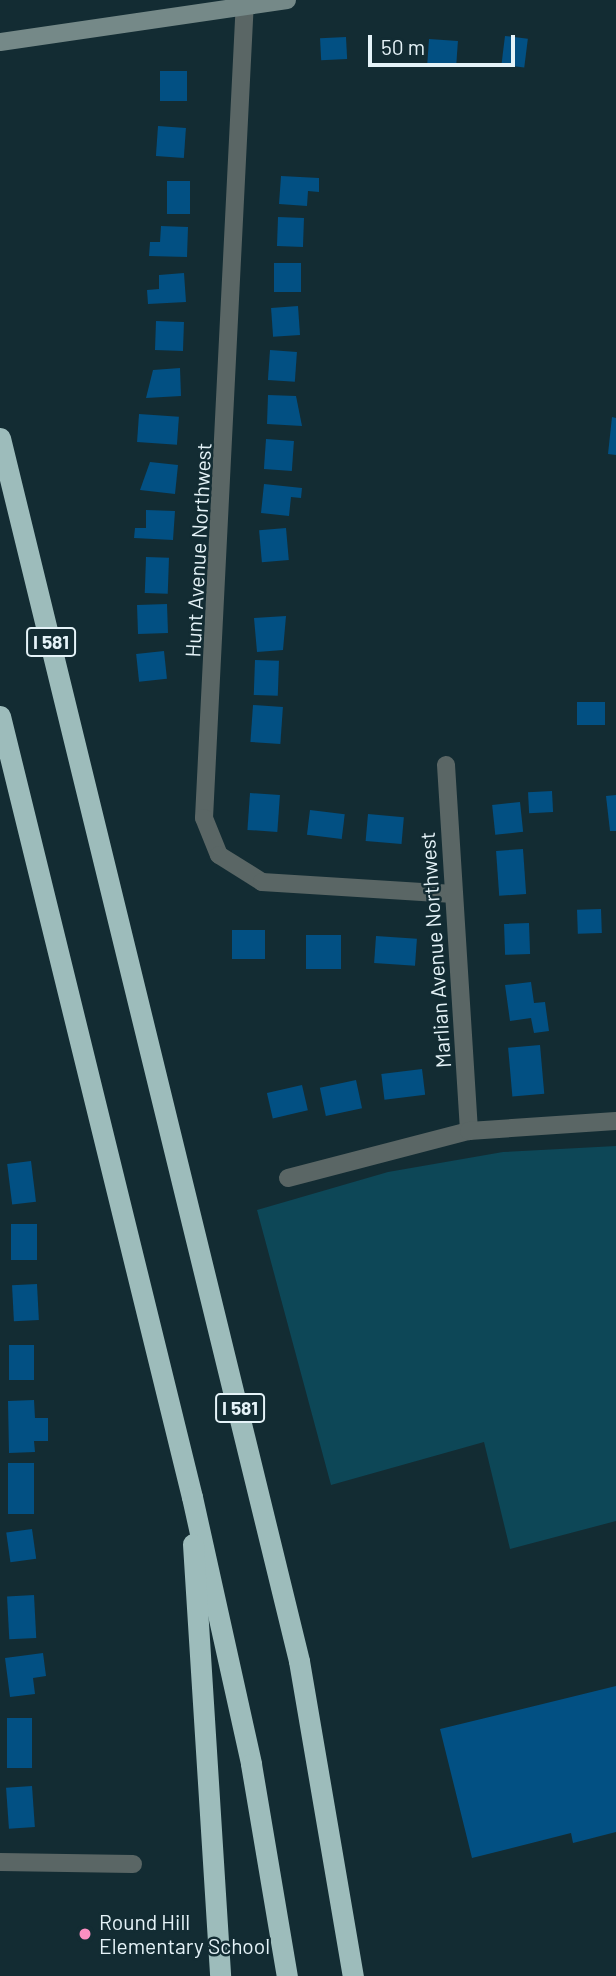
<!DOCTYPE html>
<style>
body{margin:0}
#map{position:relative;width:616px;height:1976px;overflow:hidden;background:#132c33;font-family:Barlow,sans-serif}
div>[style]{position:absolute}
.green>*{inset:0;background:#0d4757}
.building>*{inset:0;background:#025083;transform-origin:0 0}
.street>*{height:18px;margin:-9px;padding:0 9px;transform-origin:9px;border-radius:9px;background:#5a6665}
.secondary>*{height:18px;margin:-9px;padding:0 9px;transform-origin:9px;border-radius:9px;background:#758988}
.highway>*{height:21px;margin:-10.5px;padding:0 10.5px;transform-origin:10.5px;border-radius:10.5px;background:#9dbcbb}
.dots>*{width:19px;height:19px;translate:-50% -50%;box-sizing:border-box;border:4px solid #132c33;border-radius:50%}
span{translate:-50% -50%;white-space:nowrap;text-align:center;line-height:1.15;-webkit-text-stroke:5px #132c33;paint-order:stroke}
.shield-label span{padding:2px 5px;background:#132c33;border:2px solid;border-radius:5px;-webkit-text-stroke-width:0}
.shield-label{font-size:19px;color:#e5f3f8;font-weight:700}
.street-label{font-size:21px;color:#e5f3f8}
.poi-label{font-size:21px;color:#e5f3f8}
.left{translate:0 -50%;text-align:left}
.scale{position:absolute;left:368px;top:35px;width:147px;height:32px;box-sizing:border-box;border:4px solid #e5f3f8;border-top:0;padding-left:9px;font-size:21px;line-height:24px;white-space:nowrap;color:#e5f3f8;-webkit-text-stroke:5px #132c33;paint-order:stroke}
</style>
<div id="map">
<div class="green">
<div style="clip-path:polygon(616px 1146px,616px 1521px,510px 1549px,484px 1442px,331px 1485px,257px 1210px,388px 1172px,503px 1152px)"></div>
</div>
<div class="building">
<div style="left:505px;top:36px;width:23px;height:29px;rotate:7deg"></div>
<div style="left:346px;top:37px;width:22px;height:26px;rotate:87deg"></div>
<div style="left:429px;top:39px;width:29px;height:25px;rotate:4deg"></div>
<div style="left:187px;top:71px;width:30px;height:27px;rotate:90deg"></div>
<div style="left:158px;top:126px;width:28px;height:30px;rotate:4deg"></div>
<div style="clip-path:polygon(281px 176px,319px 178px,319px 192px,308px 191px,307px 206px,279px 204px)"></div>
<div style="left:167px;top:181px;width:23px;height:33px"></div>
<div style="left:278px;top:217px;width:26px;height:29px;rotate:2deg"></div>
<div style="clip-path:polygon(161px 226px,188px 227px,187px 257px,149px 256px,150px 242px,160px 242px)"></div>
<div style="left:274px;top:263px;width:27px;height:29px"></div>
<div style="clip-path:polygon(184px 273px,186px 302px,148px 304px,147px 290px,159px 289px,159px 275px)"></div>
<div style="left:298px;top:306px;width:29px;height:27px;rotate:86deg"></div>
<div style="left:156px;top:321px;width:28px;height:29px;rotate:2deg"></div>
<div style="left:270px;top:350px;width:27px;height:30px;rotate:4deg"></div>
<div style="clip-path:polygon(180px 368px,181px 396px,146px 398px,153px 370px)"></div>
<div style="clip-path:polygon(268px 395px,296px 396px,302px 426px,267px 424px)"></div>
<div style="left:139px;top:414px;width:40px;height:28px;rotate:4deg"></div>
<div style="clip-path:polygon(612px 417px,616px 418px,616px 455px,608px 454px)"></div>
<div style="left:266px;top:439px;width:28px;height:30px;rotate:4deg"></div>
<div style="clip-path:polygon(150px 462px,178px 465px,175px 494px,140px 490px)"></div>
<div style="clip-path:polygon(264px 484px,302px 488px,301px 498px,291px 497px,289px 516px,261px 513px)"></div>
<div style="clip-path:polygon(146px 510px,175px 511px,173px 540px,134px 538px,135px 528px,146px 528px)"></div>
<div style="left:286px;top:528px;width:32px;height:27px;rotate:85deg"></div>
<div style="left:146px;top:557px;width:23px;height:36px;rotate:2deg"></div>
<div style="left:167px;top:604px;width:29px;height:30px;rotate:88deg"></div>
<div style="clip-path:polygon(286px 616px,283px 650px,257px 652px,254px 618px)"></div>
<div style="left:164px;top:651px;width:28px;height:28px;rotate:84deg"></div>
<div style="left:255px;top:660px;width:24px;height:35px;rotate:2deg"></div>
<div style="left:577px;top:702px;width:28px;height:23px"></div>
<div style="left:253px;top:705px;width:30px;height:37px;rotate:4deg"></div>
<div style="left:552px;top:791px;width:21px;height:24px;rotate:87deg"></div>
<div style="left:250px;top:793px;width:30px;height:37px;rotate:4deg"></div>
<div style="clip-path:polygon(616px 795px,616px 831px,610px 831px,606px 796px)"></div>
<div style="left:520px;top:802px;width:30px;height:28px;rotate:84deg"></div>
<div style="left:310px;top:810px;width:35px;height:25px;rotate:7deg"></div>
<div style="left:368px;top:814px;width:36px;height:27px;rotate:5deg"></div>
<div style="left:523px;top:849px;width:45px;height:27px;rotate:86deg"></div>
<div style="left:601px;top:909px;width:24px;height:24px;rotate:88deg"></div>
<div style="left:529px;top:923px;width:31px;height:25px;rotate:88deg"></div>
<div style="left:232px;top:930px;width:33px;height:29px"></div>
<div style="left:306px;top:935px;width:35px;height:34px"></div>
<div style="left:376px;top:936px;width:41px;height:27px;rotate:4deg"></div>
<div style="clip-path:polygon(531px 982px,534px 1003px,545px 1002px,549px 1031px,534px 1033px,531px 1018px,510px 1021px,505px 985px)"></div>
<div style="left:540px;top:1045px;width:49px;height:32px;rotate:85deg"></div>
<div style="left:422px;top:1069px;width:26px;height:41px;rotate:83deg"></div>
<div style="left:356px;top:1080px;width:29px;height:37px;rotate:78deg"></div>
<div style="left:302px;top:1085px;width:26px;height:36px;rotate:77deg"></div>
<div style="left:31px;top:1161px;width:41px;height:24px;rotate:83deg"></div>
<div style="left:11px;top:1224px;width:26px;height:36px"></div>
<div style="left:37px;top:1284px;width:36px;height:25px;rotate:87deg"></div>
<div style="left:9px;top:1345px;width:25px;height:35px"></div>
<div style="clip-path:polygon(34px 1400px,35px 1418px,48px 1418px,48px 1441px,34px 1441px,35px 1452px,9px 1453px,8px 1401px)"></div>
<div style="left:8px;top:1463px;width:26px;height:51px"></div>
<div style="left:32px;top:1529px;width:30px;height:26px;rotate:82deg"></div>
<div style="left:34px;top:1595px;width:43px;height:27px;rotate:87deg"></div>
<div style="clip-path:polygon(43px 1653px,46px 1676px,33px 1678px,35px 1694px,10px 1697px,5px 1658px)"></div>
<div style="clip-path:polygon(616px 1686px,616px 1832px,573px 1843px,571px 1833px,472px 1858px,440px 1729px)"></div>
<div style="left:7px;top:1718px;width:25px;height:50px"></div>
<div style="left:32px;top:1786px;width:41px;height:26px;rotate:86deg"></div>
</div>
<div class="street">
<div style="left:245px;top:0;width:819px;rotate:92.87deg"></div>
<div style="left:204px;top:818px;width:40px;rotate:68deg"></div>
<div style="left:219px;top:855px;width:51px;rotate:32.1deg"></div>
<div style="left:262px;top:882px;width:192px;rotate:3.6deg"></div>
<div style="left:446px;top:765px;width:367px;rotate:86.4deg"></div>
<div style="left:288px;top:1178px;width:187px;rotate:-14.6deg"></div>
<div style="left:469px;top:1131px;width:147px;rotate:-3.9deg"></div>
<div style="left:0;top:1862px;width:133px;rotate:0.9deg"></div>
</div>
<div class="secondary">
<div style="left:0;top:42px;width:290px;rotate:-8.3deg"></div>
</div>
<div class="highway">
<div style="left:0;top:438px;width:1259px;rotate:76.26deg"></div>
<div style="left:299px;top:1661px;width:320px;rotate:80.3deg"></div>
<div style="left:0;top:716px;width:804px;rotate:76.19deg"></div>
<div style="left:192px;top:1497px;width:273px;rotate:77.5deg"></div>
<div style="left:251px;top:1764px;width:215px;rotate:80.4deg"></div>
<div style="left:193px;top:1544px;width:433px;rotate:86.4deg"></div>
</div>
<div class="dots">
<div style="left:85px;top:1934px;background:#fc8fc1"></div>
</div>
<div class="shield-label">
<span style="left:51px;top:642px">I 581</span>
<span style="left:240px;top:1408px">I 581</span>
</div>
<div class="street-label">
<span style="left:198px;top:550px;rotate:-87deg">Hunt Avenue Northwest</span>
<span style="left:435px;top:950px;rotate:-94deg">Marlian Avenue Northwest</span>
</div>
<div class="poi-label">
<span class="left" style="left:99px;top:1934px">Round Hill<br>Elementary School</span>
</div>
<div class="scale">50 m</div>
</div>
